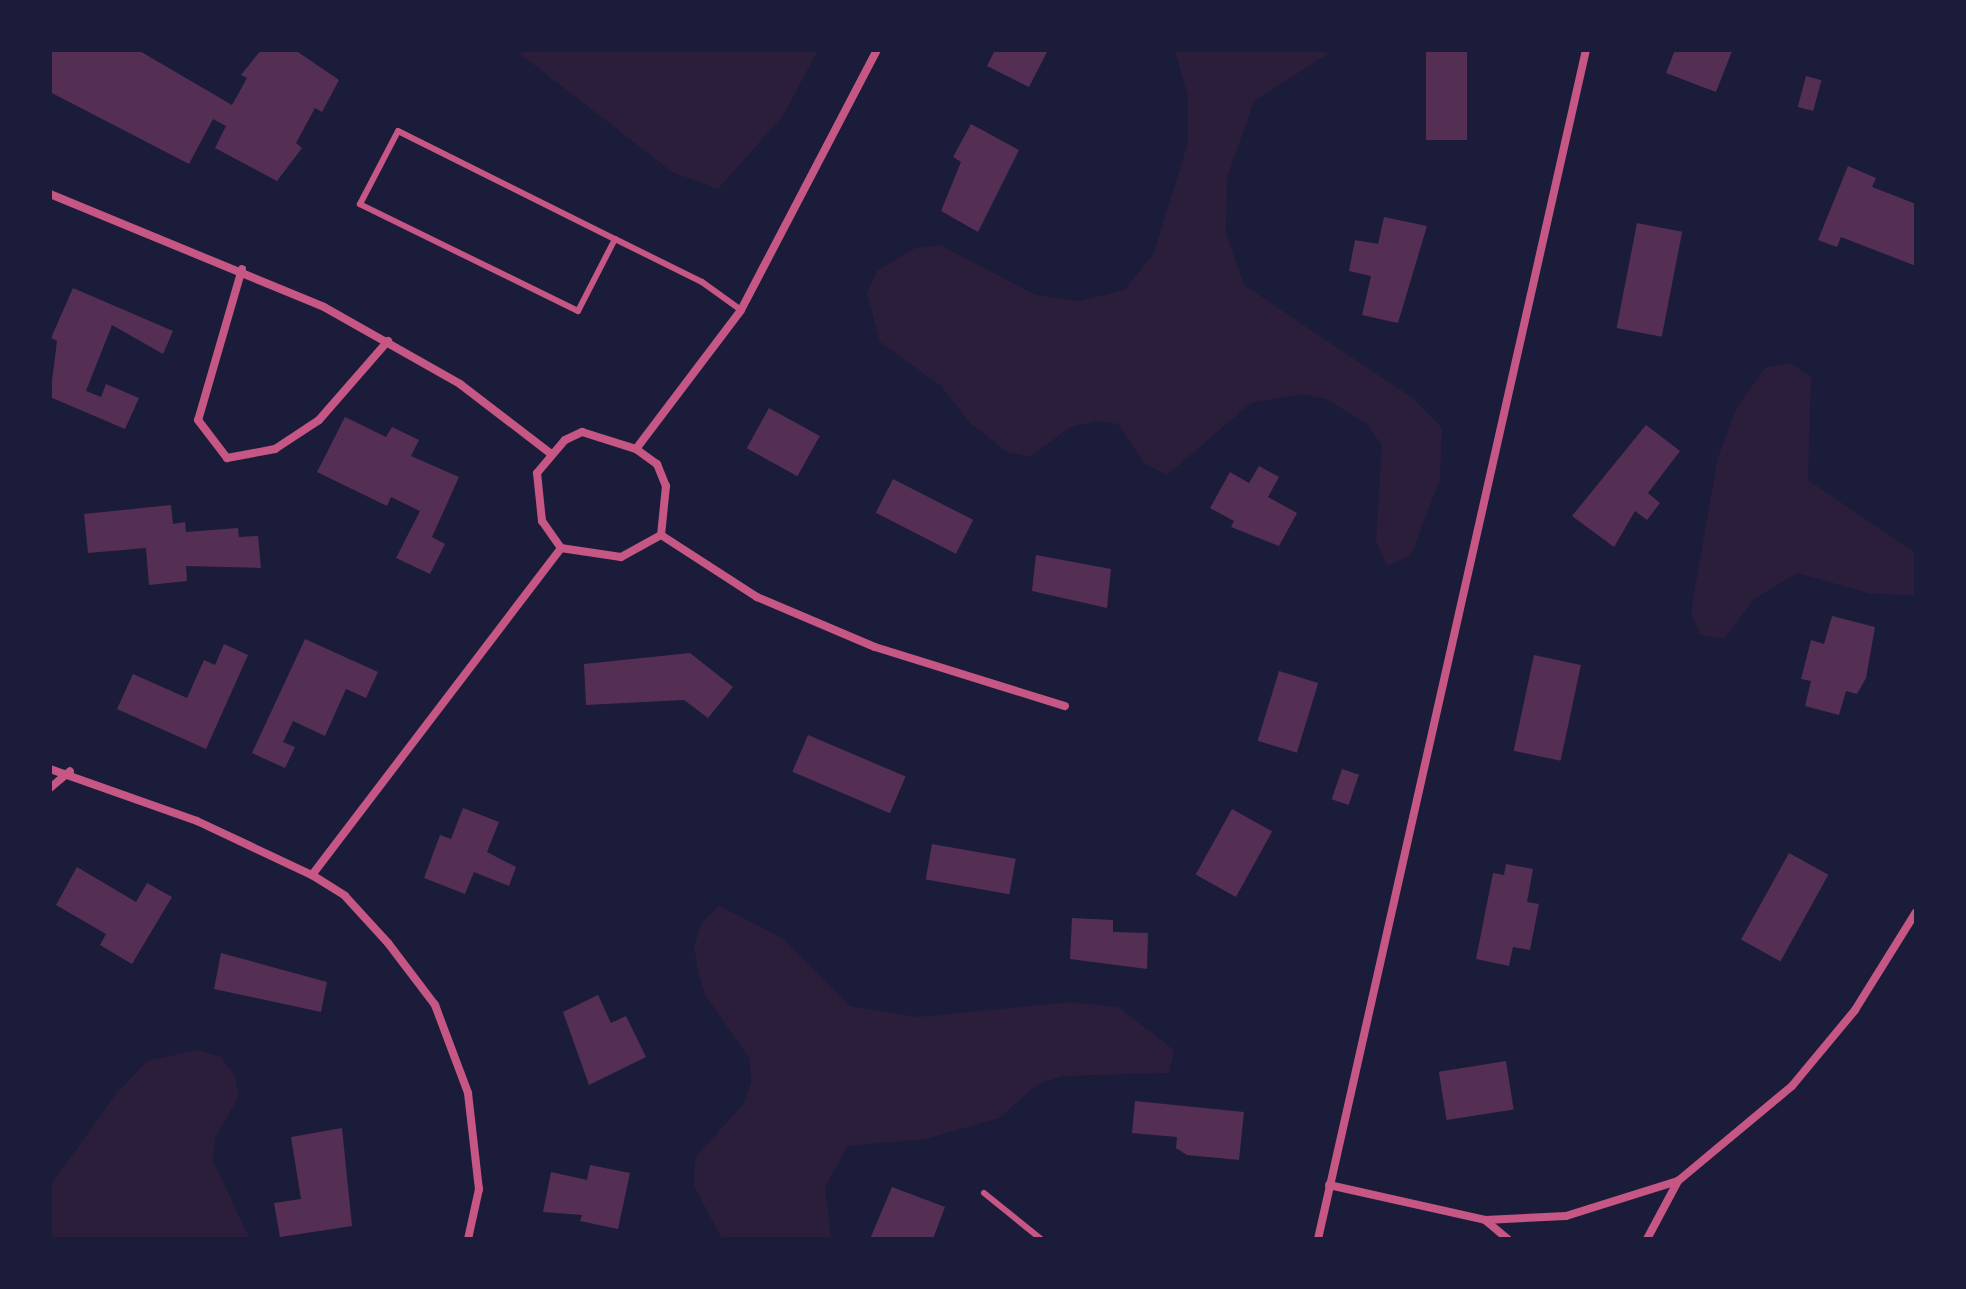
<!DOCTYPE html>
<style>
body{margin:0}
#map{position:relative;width:1966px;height:1289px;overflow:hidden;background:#1b1b3a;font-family:Barlow,sans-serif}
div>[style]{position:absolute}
.green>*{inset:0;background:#2a1e3b}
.building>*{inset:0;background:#542f53;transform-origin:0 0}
.service>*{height:6px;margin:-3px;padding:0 3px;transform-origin:3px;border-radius:3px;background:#c65784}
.minor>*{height:8px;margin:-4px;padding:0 4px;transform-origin:4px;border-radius:4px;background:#c65784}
span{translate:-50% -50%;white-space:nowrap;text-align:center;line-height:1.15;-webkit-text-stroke:8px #1b1b3a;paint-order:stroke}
.frame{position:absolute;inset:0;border:52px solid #1b1b3a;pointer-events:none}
</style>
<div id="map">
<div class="green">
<div style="clip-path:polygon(515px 50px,818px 50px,783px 116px,718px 189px,672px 172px)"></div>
<div style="clip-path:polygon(1175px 50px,1334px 50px,1254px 101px,1227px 178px,1226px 234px,1244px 285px,1410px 396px,1442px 428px,1440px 479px,1411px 555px,1387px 566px,1376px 542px,1382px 446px,1367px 424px,1326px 399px,1302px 394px,1251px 403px,1167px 475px,1145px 464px,1118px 424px,1095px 421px,1069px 428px,1030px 457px,1007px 452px,970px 423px,941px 386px,880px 342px,867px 293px,877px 271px,915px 248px,940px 245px,1036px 295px,1080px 301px,1124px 290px,1153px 255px,1188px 143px,1188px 97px)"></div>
<div style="clip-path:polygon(1790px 363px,1811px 377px,1808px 480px,1914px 552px,1916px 595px,1872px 594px,1797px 573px,1754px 599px,1724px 639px,1700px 635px,1691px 611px,1718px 457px,1737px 407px,1766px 367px)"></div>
<div style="clip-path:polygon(719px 906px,782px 938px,850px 1006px,917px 1017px,1071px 1002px,1118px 1007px,1174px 1050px,1169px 1073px,1063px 1076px,1038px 1084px,999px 1118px,926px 1139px,847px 1146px,825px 1188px,831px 1239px,722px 1239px,694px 1186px,695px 1158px,744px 1103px,751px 1082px,750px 1059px,705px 995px,698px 971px,694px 947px,701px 923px)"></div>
<div style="clip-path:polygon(197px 1050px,220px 1056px,234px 1074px,239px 1096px,215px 1138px,213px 1161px,250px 1239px,50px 1239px,50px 1186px,116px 1094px,147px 1061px)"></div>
</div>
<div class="building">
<div style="clip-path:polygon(50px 50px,138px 50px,232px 105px,247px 78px,241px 75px,261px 50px,295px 50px,339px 80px,322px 112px,315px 108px,296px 143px,302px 148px,277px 181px,215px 148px,226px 126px,213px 119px,189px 164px,50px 92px)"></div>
<div style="clip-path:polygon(995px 50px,1048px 50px,1029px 87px,987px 66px)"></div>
<div style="left:1426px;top:50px;width:41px;height:90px"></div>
<div style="clip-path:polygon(1675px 50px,1732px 51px,1716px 92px,1666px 73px)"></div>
<div style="left:1806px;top:76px;width:16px;height:32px;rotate:15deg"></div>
<div style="clip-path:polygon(971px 124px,1019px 150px,978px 232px,941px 211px,961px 162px,953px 157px)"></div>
<div style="clip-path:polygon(1848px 166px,1876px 178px,1872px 187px,1916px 204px,1916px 266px,1841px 237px,1837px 247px,1818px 240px)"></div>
<div style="clip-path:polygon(1384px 217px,1427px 226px,1398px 323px,1362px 315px,1371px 276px,1349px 271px,1355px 240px,1378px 244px)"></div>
<div style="left:1637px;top:223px;width:46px;height:107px;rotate:11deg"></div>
<div style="clip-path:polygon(73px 288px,173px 331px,163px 354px,112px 325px,86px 391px,101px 397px,106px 384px,139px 398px,125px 429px,50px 397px,57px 341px,51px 338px)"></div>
<div style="left:769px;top:408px;width:58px;height:46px;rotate:29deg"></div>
<div style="clip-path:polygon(345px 417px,386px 437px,392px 427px,419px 440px,411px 456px,459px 477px,432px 537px,445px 544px,430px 574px,396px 558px,420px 511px,391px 497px,387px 506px,317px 472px)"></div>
<div style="clip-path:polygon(1646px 425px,1680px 451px,1648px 493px,1660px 503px,1647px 520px,1635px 511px,1614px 547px,1572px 516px)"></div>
<div style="clip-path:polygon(1259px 466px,1279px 477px,1268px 497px,1297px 513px,1279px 546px,1231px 527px,1234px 521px,1210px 508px,1230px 472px,1249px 483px)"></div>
<div style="left:893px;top:479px;width:90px;height:38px;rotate:27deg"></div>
<div style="clip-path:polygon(171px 505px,173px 524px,185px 522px,186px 532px,238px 528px,239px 537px,258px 536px,261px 568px,186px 566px,187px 581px,149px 585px,146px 548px,88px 553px,84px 514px)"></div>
<div style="clip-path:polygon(1036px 555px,1111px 569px,1107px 608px,1032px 591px)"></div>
<div style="clip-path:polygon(1832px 616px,1875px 627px,1866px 678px,1857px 694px,1846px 691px,1839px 715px,1805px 706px,1811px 681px,1801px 679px,1811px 640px,1824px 644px)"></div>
<div style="clip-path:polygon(305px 639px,378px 672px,366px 698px,346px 689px,325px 736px,293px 721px,283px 742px,295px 747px,285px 768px,252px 753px)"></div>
<div style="clip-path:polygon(224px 644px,248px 655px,206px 749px,117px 709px,133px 674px,187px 698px,204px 660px,215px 665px)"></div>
<div style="clip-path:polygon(690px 653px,733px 687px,708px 718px,684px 700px,586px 705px,584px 664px)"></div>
<div style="left:1534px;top:655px;width:48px;height:98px;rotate:12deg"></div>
<div style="left:1279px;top:671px;width:41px;height:73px;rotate:17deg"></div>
<div style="left:808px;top:735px;width:106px;height:40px;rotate:23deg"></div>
<div style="left:1342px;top:769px;width:18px;height:32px;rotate:19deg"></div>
<div style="clip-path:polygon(463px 808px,499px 822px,487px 852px,516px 867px,509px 886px,474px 872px,465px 894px,424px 878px,440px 835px,451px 839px)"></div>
<div style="left:1232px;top:809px;width:46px;height:75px;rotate:29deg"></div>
<div style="left:932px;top:844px;width:85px;height:36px;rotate:10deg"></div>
<div style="left:1789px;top:853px;width:45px;height:99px;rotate:29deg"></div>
<div style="clip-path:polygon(1506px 864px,1533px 869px,1527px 902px,1539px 904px,1530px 950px,1513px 947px,1509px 966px,1476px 959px,1493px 873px,1504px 875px)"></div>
<div style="clip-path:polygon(77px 867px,136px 902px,147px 883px,172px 897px,132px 964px,100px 945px,106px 934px,56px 905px)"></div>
<div style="clip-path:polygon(1072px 918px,1113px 920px,1113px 932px,1148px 933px,1147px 969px,1070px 959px)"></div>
<div style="clip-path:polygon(221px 953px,327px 982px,321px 1012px,214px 989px)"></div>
<div style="clip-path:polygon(598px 995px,611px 1023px,626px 1016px,646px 1057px,589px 1085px,563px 1012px)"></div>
<div style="left:1506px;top:1061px;width:49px;height:68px;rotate:81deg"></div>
<div style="clip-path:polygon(1135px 1101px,1244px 1112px,1239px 1160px,1187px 1155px,1176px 1148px,1177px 1137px,1132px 1133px)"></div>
<div style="clip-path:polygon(342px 1128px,352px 1226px,280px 1237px,274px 1203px,301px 1199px,291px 1137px)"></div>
<div style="clip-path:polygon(590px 1165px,630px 1173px,618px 1229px,580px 1221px,582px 1215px,543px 1212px,551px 1172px,587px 1180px)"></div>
<div style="clip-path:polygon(892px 1187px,945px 1207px,933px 1239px,870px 1239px)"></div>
</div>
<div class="service">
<div style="left:615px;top:239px;width:81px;rotate:117.2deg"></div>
<div style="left:578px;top:311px;width:243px;rotate:-153.9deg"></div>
<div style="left:360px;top:204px;width:82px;rotate:-62.5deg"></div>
<div style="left:398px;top:131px;width:242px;rotate:26.5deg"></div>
<div style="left:615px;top:239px;width:97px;rotate:26.3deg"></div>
<div style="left:702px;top:282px;width:48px;rotate:35.7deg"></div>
<div style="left:984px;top:1193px;width:73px;rotate:38.9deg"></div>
</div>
<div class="minor">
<div style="left:50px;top:194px;width:296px;rotate:22.4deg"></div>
<div style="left:324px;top:307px;width:156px;rotate:29.5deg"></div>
<div style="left:460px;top:384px;width:113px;rotate:37.5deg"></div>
<div style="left:242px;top:269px;width:157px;rotate:106.2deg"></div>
<div style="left:198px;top:420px;width:48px;rotate:52.7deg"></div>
<div style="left:227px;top:458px;width:49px;rotate:-10.6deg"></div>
<div style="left:275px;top:449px;width:53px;rotate:-33.4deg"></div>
<div style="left:319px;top:420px;width:105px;rotate:-48.9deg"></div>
<div style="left:582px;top:432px;width:57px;rotate:17.5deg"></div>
<div style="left:636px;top:449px;width:26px;rotate:36deg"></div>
<div style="left:657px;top:464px;width:24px;rotate:68deg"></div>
<div style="left:666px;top:486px;width:49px;rotate:95.8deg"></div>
<div style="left:661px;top:535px;width:46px;rotate:151.2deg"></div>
<div style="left:621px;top:557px;width:61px;rotate:-171.5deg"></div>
<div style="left:561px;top:548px;width:33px;rotate:-125deg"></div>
<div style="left:542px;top:521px;width:48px;rotate:-95.9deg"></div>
<div style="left:537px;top:473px;width:43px;rotate:-49.7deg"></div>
<div style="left:565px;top:440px;width:19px;rotate:-25deg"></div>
<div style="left:636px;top:449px;width:174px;rotate:-52.9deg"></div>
<div style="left:741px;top:310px;width:293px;rotate:-62.4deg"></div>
<div style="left:661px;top:535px;width:114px;rotate:32.9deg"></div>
<div style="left:757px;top:597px;width:128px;rotate:23deg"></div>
<div style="left:875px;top:647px;width:199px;rotate:17.3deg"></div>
<div style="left:50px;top:769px;width:156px;rotate:19.5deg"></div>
<div style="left:197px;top:821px;width:127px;rotate:25.2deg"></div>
<div style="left:312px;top:875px;width:39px;rotate:32deg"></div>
<div style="left:345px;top:896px;width:64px;rotate:47.5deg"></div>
<div style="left:388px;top:943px;width:78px;rotate:52.8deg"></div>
<div style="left:435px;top:1005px;width:94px;rotate:69.4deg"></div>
<div style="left:468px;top:1093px;width:97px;rotate:83.5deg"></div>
<div style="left:479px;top:1189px;width:51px;rotate:102.4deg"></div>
<div style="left:50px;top:788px;width:26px;rotate:-40deg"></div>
<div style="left:312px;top:875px;width:411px;rotate:-52.7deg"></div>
<div style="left:1329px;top:1185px;width:160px;rotate:12.6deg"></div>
<div style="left:1485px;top:1220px;width:81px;rotate:-2.8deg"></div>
<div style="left:1566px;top:1216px;width:117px;rotate:-17.4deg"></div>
<div style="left:1485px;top:1220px;width:30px;rotate:40deg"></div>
<div style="left:1318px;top:1239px;width:1219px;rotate:-77.3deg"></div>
<div style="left:1647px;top:1239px;width:66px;rotate:-61.9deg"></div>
<div style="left:1678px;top:1181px;width:148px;rotate:-39.8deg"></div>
<div style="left:1792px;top:1086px;width:99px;rotate:-50.3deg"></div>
<div style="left:1855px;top:1010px;width:115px;rotate:-58.1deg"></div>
</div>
<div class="frame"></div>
</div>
